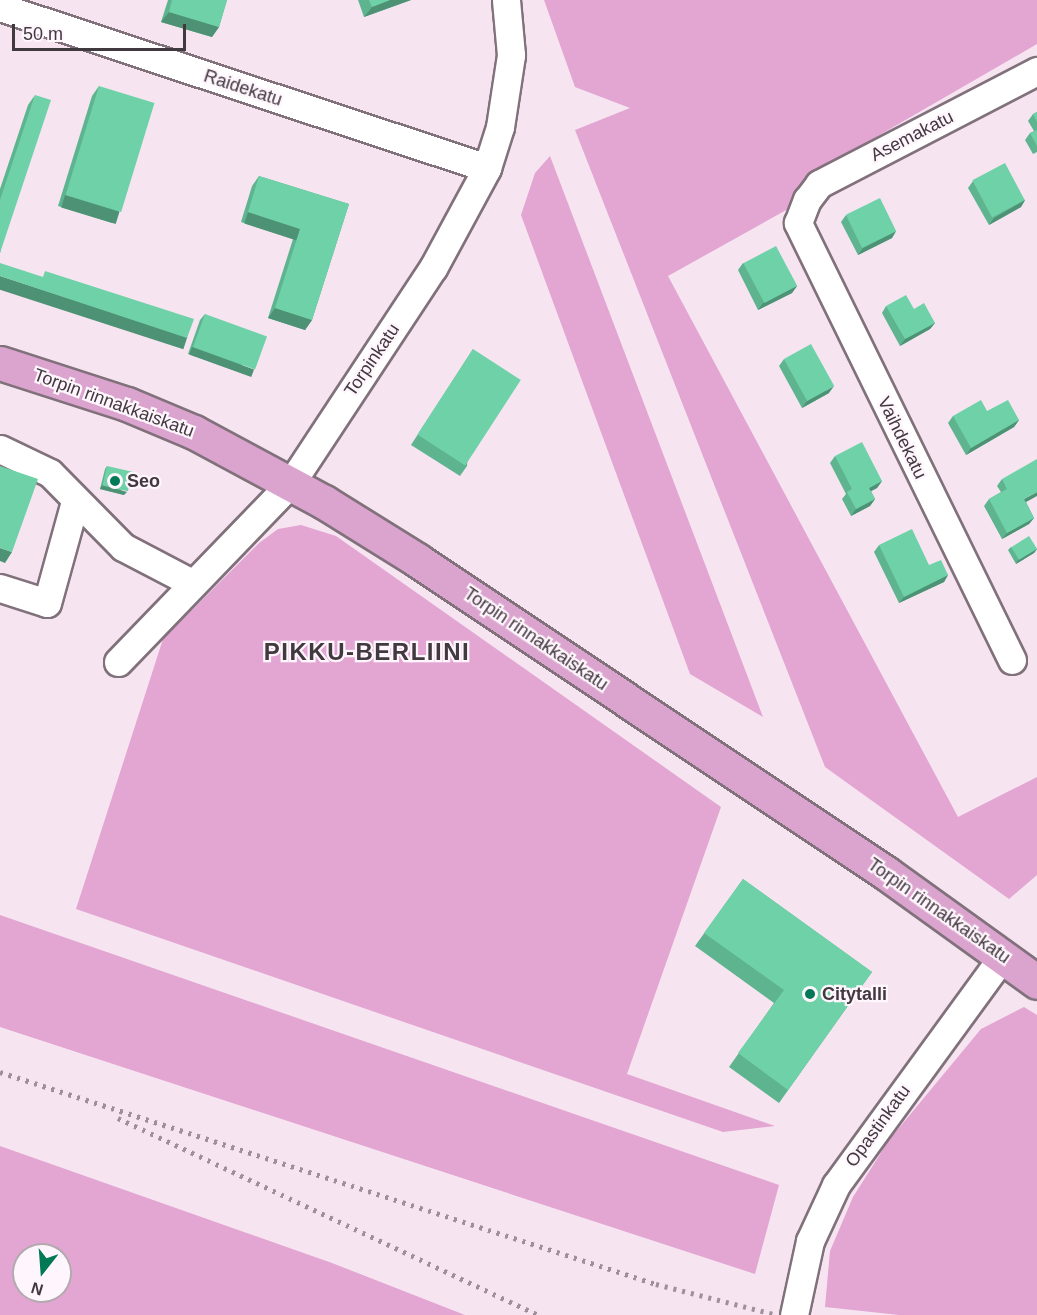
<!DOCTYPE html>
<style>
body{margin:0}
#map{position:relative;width:1037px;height:1315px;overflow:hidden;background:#f6e5f1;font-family:Helvetica,sans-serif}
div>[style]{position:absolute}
.green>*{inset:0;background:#e3a5d2}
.roads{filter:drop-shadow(2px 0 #80717b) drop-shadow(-2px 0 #80717b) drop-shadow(0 2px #80717b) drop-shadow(0 -2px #80717b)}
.minor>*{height:27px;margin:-13.5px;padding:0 13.5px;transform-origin:13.5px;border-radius:13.5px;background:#fff}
.major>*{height:33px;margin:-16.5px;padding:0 16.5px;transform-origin:16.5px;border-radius:16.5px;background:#dba4ce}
.rail>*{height:4.5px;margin-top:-2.25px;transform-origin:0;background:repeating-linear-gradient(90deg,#9d9099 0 3px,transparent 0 9px)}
.wall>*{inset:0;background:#5fb490}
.shaded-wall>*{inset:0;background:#4e9275;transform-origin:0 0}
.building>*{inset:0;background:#6fd1a7;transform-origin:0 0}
.dots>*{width:16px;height:16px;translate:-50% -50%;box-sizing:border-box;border:3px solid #fff5fc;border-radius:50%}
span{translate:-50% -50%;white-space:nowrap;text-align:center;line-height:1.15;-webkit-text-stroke:4.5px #fff5fc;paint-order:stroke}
.street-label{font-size:18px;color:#40393e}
.poi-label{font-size:18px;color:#40393e;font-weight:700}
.left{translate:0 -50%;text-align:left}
.district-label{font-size:24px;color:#40393e;font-weight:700;letter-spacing:1.5px}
.north{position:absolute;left:12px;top:1243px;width:60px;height:60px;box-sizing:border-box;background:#fff5fc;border:2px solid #b3aab0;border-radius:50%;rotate:197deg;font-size:16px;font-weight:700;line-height:24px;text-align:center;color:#40393e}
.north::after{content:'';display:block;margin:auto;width:21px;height:27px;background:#027956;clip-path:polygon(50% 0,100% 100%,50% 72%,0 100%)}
.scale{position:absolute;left:12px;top:24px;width:174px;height:27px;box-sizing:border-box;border:3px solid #40393e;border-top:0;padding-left:8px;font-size:18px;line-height:21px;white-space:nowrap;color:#40393e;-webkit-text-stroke:4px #fff5fc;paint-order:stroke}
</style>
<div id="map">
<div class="green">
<div style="clip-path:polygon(544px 0,1037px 0,1037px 44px,812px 174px,797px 204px,668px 276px,958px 817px,1037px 777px,1037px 875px,1009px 899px,825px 767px,575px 130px,630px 108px,575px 87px)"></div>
<div style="clip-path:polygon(550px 156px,763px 717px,690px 674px,521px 215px,535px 173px)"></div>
<div style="clip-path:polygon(301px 525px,336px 536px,721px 807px,627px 1074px,775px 1126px,723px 1132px,76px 909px,163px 639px,259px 543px,278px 529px)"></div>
<div style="clip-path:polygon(0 915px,779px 1185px,755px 1274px,0 1027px)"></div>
<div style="clip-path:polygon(1024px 1007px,1037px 1015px,1037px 1315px,899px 1315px,825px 1307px,830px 1251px,853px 1197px,889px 1140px,981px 1029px)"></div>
<div style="clip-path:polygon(evenodd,0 1146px,332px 1263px,465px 1315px,0 1315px,0 1146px,24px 1255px,60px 1255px,60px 1291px,24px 1291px,24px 1255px)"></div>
</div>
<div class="roads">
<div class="minor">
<div style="left:0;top:7px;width:513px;rotate:18.29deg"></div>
<div style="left:0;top:449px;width:55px;rotate:25.6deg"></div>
<div style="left:50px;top:473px;width:104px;rotate:45.4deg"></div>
<div style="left:123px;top:547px;width:78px;rotate:27.6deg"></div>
<div style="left:0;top:588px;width:49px;rotate:17.7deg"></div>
<div style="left:47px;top:603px;width:106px;rotate:-74.6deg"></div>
<div style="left:1012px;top:660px;width:487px;rotate:-116.1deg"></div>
<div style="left:798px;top:223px;width:25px;rotate:-69deg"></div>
<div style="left:807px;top:200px;width:20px;rotate:-53deg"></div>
<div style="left:819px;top:184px;width:246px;rotate:-27.4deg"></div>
<div style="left:118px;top:662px;width:249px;rotate:-46deg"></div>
<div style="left:291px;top:483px;width:258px;rotate:-56.6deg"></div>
<div style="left:433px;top:268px;width:114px;rotate:-61.6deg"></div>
<div style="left:487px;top:168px;width:43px;rotate:-72.4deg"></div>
<div style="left:500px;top:127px;width:73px;rotate:-81.3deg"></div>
<div style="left:511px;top:55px;width:55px;rotate:-95.2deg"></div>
<div style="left:794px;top:1315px;width:76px;rotate:-77.8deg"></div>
<div style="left:810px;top:1241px;width:62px;rotate:-65.1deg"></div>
<div style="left:836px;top:1185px;width:282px;rotate:-53.9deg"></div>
</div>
<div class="major">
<div style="left:0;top:363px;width:133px;rotate:17.9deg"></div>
<div style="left:127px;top:404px;width:73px;rotate:22.7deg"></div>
<div style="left:194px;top:432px;width:148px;rotate:28.3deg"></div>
<div style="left:324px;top:502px;width:110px;rotate:31.9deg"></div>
<div style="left:417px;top:560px;width:564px;rotate:33.72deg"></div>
<div style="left:886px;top:873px;width:186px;rotate:35.8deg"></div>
</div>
</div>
<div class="rail">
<div style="left:0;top:1072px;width:689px;rotate:17.91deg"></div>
<div style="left:656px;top:1284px;width:126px;rotate:14.3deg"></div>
<div style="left:118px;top:1118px;width:465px;rotate:25.1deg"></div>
</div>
<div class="wall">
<div style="clip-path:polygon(168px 0,227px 0,219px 27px,212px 37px,161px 22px)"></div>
<div style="clip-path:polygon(358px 0,411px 0,364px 17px)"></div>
<div style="clip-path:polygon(99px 86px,119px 212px,112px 223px,58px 206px,92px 96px)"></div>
<div style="clip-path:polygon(35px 95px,0 253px,0 189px,28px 105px)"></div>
<div style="clip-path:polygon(1037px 112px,1037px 152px,1033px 154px,1025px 140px,1030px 133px,1034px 131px,1028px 121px,1033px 114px)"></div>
<div style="clip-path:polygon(259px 176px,349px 204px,312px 320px,305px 330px,268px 318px,293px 239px,241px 222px,252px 186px)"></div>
<div style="clip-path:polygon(973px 181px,1025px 200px,1021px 207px,989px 225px,968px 188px)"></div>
<div style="clip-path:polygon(846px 215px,896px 231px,892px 238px,858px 255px,841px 222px)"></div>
<div style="clip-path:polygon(743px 263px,797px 286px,792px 293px,758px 310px,738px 270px)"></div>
<div style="clip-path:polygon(886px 306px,914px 309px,935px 323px,930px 329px,900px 346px,882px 313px)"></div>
<div style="clip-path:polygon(205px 314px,250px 376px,188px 354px,200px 320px)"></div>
<div style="clip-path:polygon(473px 349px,467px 466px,460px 476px,411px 445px)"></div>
<div style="clip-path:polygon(784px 359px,829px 393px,802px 408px,779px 366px)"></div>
<div style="clip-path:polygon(987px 411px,1019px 420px,1014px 427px,966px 455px,948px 423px,953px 416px)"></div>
<div style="clip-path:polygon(835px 456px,882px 481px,877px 488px,871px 491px,875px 499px,870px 506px,851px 516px,842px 499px,846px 494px,830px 463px)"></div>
<div style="clip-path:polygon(107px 466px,124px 495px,100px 489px,105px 469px)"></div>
<div style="clip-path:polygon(1002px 479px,1026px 502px,1034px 518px,1029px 524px,1002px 539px,984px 506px,989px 499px,1001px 492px,997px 486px)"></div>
<div style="clip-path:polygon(879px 545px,929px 565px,948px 575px,944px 582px,899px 603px,874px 552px)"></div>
<div style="clip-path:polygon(1011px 547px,1037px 549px,1034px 553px,1016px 564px,1008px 550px)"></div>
<div style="clip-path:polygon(743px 879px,872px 972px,779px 1103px,729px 1067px,774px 1003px,695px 946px)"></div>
</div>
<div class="shaded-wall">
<div style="clip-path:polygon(390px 0,411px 0,364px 17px,372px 7px)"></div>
<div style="clip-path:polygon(169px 12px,219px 27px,212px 37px,161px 22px)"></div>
<div style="left:65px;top:195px;width:57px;height:13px;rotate:17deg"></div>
<div style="clip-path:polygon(1025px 200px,1021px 207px,989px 225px,994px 218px)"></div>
<div style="left:248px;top:212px;width:55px;height:12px;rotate:18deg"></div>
<div style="clip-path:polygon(896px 231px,892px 238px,858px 255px,863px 248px)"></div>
<div style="left:0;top:276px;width:197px;height:13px;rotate:18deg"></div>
<div style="clip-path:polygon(797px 286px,792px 293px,758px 310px,763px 303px)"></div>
<div style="clip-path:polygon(275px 308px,312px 320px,305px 330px,268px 318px)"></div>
<div style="clip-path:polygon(935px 323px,930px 329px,900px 346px,905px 339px)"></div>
<div style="left:192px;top:347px;width:66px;height:8px;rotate:20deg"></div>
<div style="clip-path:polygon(834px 386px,829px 393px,802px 408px,807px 401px)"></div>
<div style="clip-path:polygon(1019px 420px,1014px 427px,966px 455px,971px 448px)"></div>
<div style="clip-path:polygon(882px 481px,877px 488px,864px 495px,869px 488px)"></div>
<div style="clip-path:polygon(102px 485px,127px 492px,124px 495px,100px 489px)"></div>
<div style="clip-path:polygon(1037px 492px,1037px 496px,1019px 506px,1024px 499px)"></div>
<div style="clip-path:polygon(875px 499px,870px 506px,851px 516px,856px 509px)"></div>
<div style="clip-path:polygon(1034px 518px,1029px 524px,1002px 539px,1007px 533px)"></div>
<div style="clip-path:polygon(0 548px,12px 552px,5px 563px,0 561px)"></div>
<div style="clip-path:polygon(1037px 549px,1034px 553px,1016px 564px,1018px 560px)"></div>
<div style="clip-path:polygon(948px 575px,944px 582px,899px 603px,904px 597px)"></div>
</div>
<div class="building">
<div style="clip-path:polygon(172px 0,227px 0,219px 27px,169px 12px)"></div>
<div style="clip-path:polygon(369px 0,390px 0,372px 7px)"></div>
<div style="left:99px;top:86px;width:58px;height:114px;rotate:17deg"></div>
<div style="clip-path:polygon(35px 95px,51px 100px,0 253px,0 200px)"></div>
<div style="clip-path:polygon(1037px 112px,1037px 122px,1033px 114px)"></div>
<div style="clip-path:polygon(1037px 130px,1037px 146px,1030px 133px)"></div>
<div style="left:1005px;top:163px;width:42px;height:37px;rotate:62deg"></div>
<div style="clip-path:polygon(259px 176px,349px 204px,312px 320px,275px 308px,300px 229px,248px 212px)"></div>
<div style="left:880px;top:198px;width:37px;height:38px;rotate:64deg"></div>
<div style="left:776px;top:246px;width:45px;height:37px;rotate:62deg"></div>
<div style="clip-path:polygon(0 263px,43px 277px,45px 271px,194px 319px,187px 338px,0 276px)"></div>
<div style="clip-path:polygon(906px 295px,914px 309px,924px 303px,935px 323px,905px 339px,886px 306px)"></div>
<div style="left:205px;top:314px;width:66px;height:35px;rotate:20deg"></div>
<div style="left:811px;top:344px;width:48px;height:31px;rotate:61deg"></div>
<div style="left:473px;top:349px;width:57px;height:102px;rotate:33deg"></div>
<div style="clip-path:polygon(981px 400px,987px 411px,1008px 400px,1019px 420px,971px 448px,953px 416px)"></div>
<div style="clip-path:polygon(862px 442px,882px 481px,869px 488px,875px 499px,856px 509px,847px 492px,852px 489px,835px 456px)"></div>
<div style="clip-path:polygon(1037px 459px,1037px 492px,1024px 499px,1034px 518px,1007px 533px,989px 499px,1007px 489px,1002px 479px)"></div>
<div style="clip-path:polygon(0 466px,38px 479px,12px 552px,0 548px)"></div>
<div style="left:107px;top:466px;width:26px;height:20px;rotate:13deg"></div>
<div style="clip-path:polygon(912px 529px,929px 565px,941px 560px,948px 575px,904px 597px,879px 545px)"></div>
<div style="left:1029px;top:536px;width:15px;height:21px;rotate:58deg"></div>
<div style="clip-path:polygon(743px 879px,872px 972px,788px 1090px,738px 1053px,784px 990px,704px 933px)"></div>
</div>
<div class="dots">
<div style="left:115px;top:481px;background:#027956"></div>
<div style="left:810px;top:994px;background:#027956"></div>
</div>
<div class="street-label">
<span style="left:243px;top:88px;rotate:18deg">Raidekatu</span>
<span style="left:912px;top:136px;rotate:-27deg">Asemakatu</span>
<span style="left:372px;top:360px;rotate:-56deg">Torpinkatu</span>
<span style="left:114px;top:403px;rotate:20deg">Torpin rinnakkaiskatu</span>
<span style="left:902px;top:438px;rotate:64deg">Vaihdekatu</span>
<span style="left:536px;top:639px;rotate:34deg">Torpin rinnakkaiskatu</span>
<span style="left:939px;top:911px;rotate:35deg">Torpin rinnakkaiskatu</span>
<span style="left:878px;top:1126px;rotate:-54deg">Opastinkatu</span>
</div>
<div class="poi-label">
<span class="left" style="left:127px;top:481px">Seo</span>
<span class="left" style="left:822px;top:994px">Citytalli</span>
</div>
<div class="district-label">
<span style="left:367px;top:652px">PIKKU-BERLIINI</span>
</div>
<div class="north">N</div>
<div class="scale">50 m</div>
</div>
